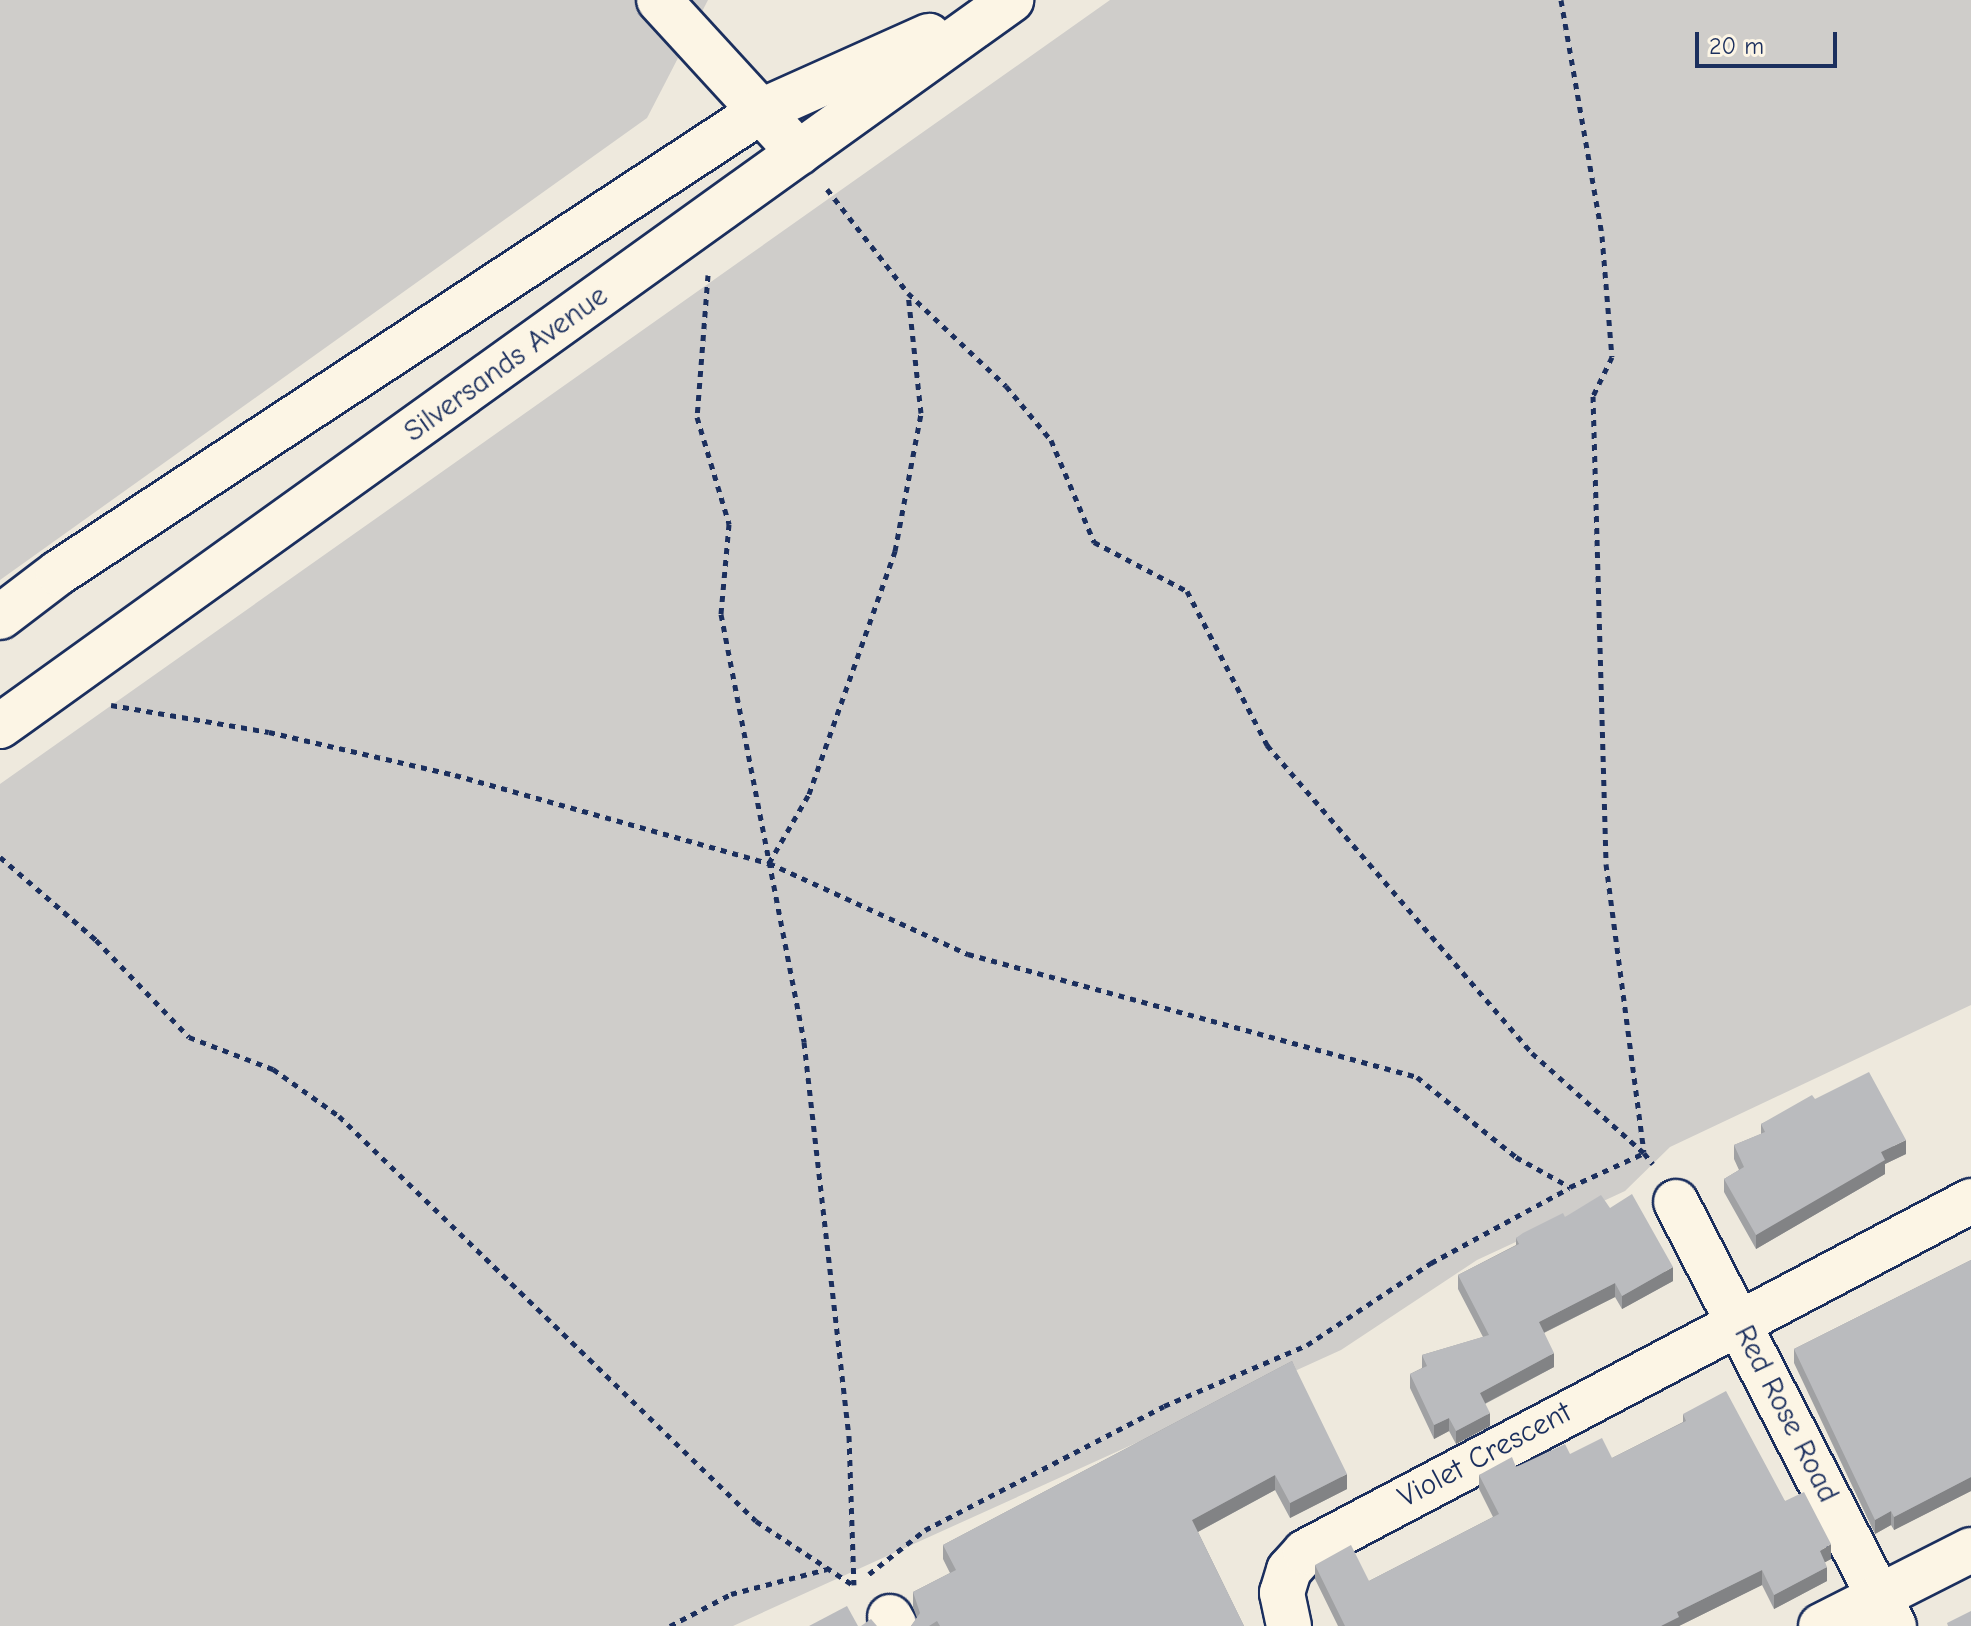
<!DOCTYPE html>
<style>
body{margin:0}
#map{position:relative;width:1971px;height:1626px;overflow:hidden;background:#eee9dd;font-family:"Comic Neue",sans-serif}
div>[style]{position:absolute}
.green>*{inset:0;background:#cfcdca}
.path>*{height:5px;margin-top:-2.5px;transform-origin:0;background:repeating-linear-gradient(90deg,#1b2f5e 0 6px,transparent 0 12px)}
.roads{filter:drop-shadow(2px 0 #1b2f5e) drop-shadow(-2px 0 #1b2f5e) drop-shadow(0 2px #1b2f5e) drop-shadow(0 -2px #1b2f5e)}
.minor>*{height:44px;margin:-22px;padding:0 22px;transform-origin:22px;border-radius:22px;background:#fcf5e5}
.tertiary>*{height:44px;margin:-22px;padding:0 22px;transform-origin:22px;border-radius:22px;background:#fcf5e5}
.wall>*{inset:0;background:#a0a1a3}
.shaded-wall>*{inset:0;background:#828385}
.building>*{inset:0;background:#babbbe}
span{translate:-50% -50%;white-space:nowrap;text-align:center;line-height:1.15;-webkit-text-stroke:6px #fcf5e5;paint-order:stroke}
.street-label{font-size:30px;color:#1b2f5e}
.scale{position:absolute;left:1695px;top:32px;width:142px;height:36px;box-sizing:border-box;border:4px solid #1b2f5e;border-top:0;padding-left:10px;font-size:24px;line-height:28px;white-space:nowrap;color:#1b2f5e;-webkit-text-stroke:6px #fcf5e5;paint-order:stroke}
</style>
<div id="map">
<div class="green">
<div style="clip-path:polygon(0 0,708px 0,647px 118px,0 580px)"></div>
<div style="clip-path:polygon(1110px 0,1971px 0,1971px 1005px,1670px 1147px,1625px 1191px,1477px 1260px,1341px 1350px,733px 1626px,0 1626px,0 784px)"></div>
</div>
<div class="path">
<div style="left:1561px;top:0;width:240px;rotate:80.1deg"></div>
<div style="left:1602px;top:236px;width:121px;rotate:85.3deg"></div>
<div style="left:1612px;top:357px;width:43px;rotate:116deg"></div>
<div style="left:1593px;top:396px;width:468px;rotate:88.4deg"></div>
<div style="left:1606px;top:864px;width:290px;rotate:82.5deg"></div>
<div style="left:827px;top:189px;width:132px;rotate:52.1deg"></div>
<div style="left:908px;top:293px;width:135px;rotate:43.5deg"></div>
<div style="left:1006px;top:386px;width:70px;rotate:50.2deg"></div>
<div style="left:1051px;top:440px;width:111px;rotate:67.1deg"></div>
<div style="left:1094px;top:542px;width:105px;rotate:27.8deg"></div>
<div style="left:1187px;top:591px;width:174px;rotate:62.5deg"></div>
<div style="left:1267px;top:745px;width:406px;rotate:49.3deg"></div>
<div style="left:1532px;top:1053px;width:150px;rotate:41.8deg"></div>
<div style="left:708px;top:275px;width:142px;rotate:94.4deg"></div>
<div style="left:697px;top:417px;width:112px;rotate:73.3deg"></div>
<div style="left:729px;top:524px;width:90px;rotate:95.1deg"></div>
<div style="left:721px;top:614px;width:436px;rotate:79deg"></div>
<div style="left:804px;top:1042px;width:397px;rotate:83.5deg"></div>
<div style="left:849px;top:1436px;width:149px;rotate:88.1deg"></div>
<div style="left:111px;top:705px;width:160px;rotate:9.7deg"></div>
<div style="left:269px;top:732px;width:191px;rotate:13deg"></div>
<div style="left:455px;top:775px;width:326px;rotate:15.7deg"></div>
<div style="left:769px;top:863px;width:219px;rotate:24.6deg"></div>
<div style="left:968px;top:954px;width:466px;rotate:15.3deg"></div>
<div style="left:1417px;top:1077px;width:127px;rotate:38.9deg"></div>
<div style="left:1516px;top:1157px;width:62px;rotate:29.1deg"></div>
<div style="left:1570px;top:1187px;width:81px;rotate:-24.7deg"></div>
<div style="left:1644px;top:1153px;width:14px;rotate:51deg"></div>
<div style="left:0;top:857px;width:127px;rotate:40.8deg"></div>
<div style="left:96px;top:940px;width:134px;rotate:46.2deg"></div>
<div style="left:189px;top:1037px;width:90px;rotate:20.9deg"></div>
<div style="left:273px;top:1069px;width:81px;rotate:35.5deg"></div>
<div style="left:339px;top:1116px;width:581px;rotate:44.16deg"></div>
<div style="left:756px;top:1521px;width:116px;rotate:33.4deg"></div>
<div style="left:769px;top:863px;width:80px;rotate:-59.9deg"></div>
<div style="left:809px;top:794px;width:258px;rotate:-70.5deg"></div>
<div style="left:895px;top:551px;width:140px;rotate:-79.3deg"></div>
<div style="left:921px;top:413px;width:120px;rotate:-96.2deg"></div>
<div style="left:869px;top:1574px;width:71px;rotate:-38.2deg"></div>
<div style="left:925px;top:1530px;width:269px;rotate:-27.4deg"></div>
<div style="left:1164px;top:1406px;width:155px;rotate:-23.1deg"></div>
<div style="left:1307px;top:1345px;width:149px;rotate:-33.5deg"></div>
<div style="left:1431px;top:1263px;width:157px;rotate:-28.5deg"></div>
<div style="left:670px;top:1626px;width:69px;rotate:-27.7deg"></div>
<div style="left:731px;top:1594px;width:99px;rotate:-14.6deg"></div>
</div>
<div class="roads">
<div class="minor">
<div style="left:659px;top:0;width:207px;rotate:47.5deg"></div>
<div style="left:1676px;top:1202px;width:477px;rotate:62.8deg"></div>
<div style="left:890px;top:1617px;width:10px;rotate:61deg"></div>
<div style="left:1289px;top:1626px;width:34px;rotate:-102deg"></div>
<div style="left:1282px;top:1593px;width:24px;rotate:-73deg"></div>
<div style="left:1289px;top:1570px;width:24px;rotate:-48deg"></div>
<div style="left:1305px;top:1552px;width:753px;rotate:-27.79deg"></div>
<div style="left:1821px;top:1626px;width:168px;rotate:-26.9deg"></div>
</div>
<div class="tertiary">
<div style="left:0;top:617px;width:73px;rotate:-37.2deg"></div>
<div style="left:58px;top:573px;width:841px;rotate:-33.31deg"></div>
<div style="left:761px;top:111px;width:184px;rotate:-24.1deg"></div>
<div style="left:0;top:726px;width:1245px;rotate:-35.68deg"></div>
</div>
</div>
<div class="wall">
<div style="clip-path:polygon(1815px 1099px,1906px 1154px,1885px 1164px,1885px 1174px,1756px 1249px,1724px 1192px,1724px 1179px,1739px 1170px,1734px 1159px,1734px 1145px,1761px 1134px,1761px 1124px)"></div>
<div style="clip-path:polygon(1610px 1208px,1673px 1281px,1622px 1309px,1615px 1297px,1544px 1333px,1554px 1367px,1485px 1404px,1490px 1426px,1456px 1444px,1449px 1431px,1434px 1439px,1410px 1388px,1410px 1374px,1422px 1368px,1422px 1355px,1483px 1337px,1458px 1289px,1458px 1275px,1516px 1245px,1516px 1238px,1565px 1217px)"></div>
<div style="clip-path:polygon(1971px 1260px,1971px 1491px,1894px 1530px,1891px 1525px,1875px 1534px,1794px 1363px,1794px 1349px)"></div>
<div style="clip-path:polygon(1292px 1361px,1347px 1489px,1290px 1518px,1275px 1490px,1198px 1532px,1244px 1626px,911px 1626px,917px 1618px,913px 1607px,913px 1592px,950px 1573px,943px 1559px,943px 1545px)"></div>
<div style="clip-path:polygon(1683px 1414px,1785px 1501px,1831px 1559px,1825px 1562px,1827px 1581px,1774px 1609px,1762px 1585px,1679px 1626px,1338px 1626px,1315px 1579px,1315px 1565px,1369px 1581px,1493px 1517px,1479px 1489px,1479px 1475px,1570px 1454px,1612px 1458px,1683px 1422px)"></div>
</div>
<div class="shaded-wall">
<div style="clip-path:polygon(1906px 1140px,1906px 1154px,1885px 1164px,1885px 1174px,1756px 1249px,1756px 1235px,1881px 1152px)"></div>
<div style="clip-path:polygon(1673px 1267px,1673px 1281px,1622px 1309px,1622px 1296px)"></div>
<div style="clip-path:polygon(1615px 1283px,1615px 1297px,1539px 1335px,1539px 1322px)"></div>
<div style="clip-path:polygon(1554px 1353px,1554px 1367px,1480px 1406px,1480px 1393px)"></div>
<div style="clip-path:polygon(1490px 1413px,1490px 1426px,1456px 1444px,1456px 1431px)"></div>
<div style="clip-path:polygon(1449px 1418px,1449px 1431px,1434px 1439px,1434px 1425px)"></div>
<div style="clip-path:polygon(1347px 1474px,1347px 1489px,1290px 1518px,1290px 1503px)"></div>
<div style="clip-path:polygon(1275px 1475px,1275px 1490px,1192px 1535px,1192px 1520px)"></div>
<div style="clip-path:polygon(1971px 1477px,1971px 1491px,1894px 1530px,1894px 1517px)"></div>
<div style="clip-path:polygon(1891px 1511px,1891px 1525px,1875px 1534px,1875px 1520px)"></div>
<div style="clip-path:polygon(1831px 1544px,1831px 1559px,1820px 1565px,1820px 1551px)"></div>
<div style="clip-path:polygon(1827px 1567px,1827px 1581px,1774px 1609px,1774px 1595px)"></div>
<div style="clip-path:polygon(1762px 1570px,1762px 1585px,1679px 1626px,1661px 1626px,1677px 1612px)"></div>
</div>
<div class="building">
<div style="clip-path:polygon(1869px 1072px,1906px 1140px,1881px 1152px,1885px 1160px,1756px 1235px,1724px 1179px,1744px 1167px,1734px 1145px,1765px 1132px,1761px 1124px,1812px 1095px,1815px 1099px)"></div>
<div style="clip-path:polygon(1632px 1194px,1673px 1267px,1622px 1296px,1615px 1283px,1539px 1322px,1554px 1353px,1480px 1393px,1490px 1413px,1456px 1431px,1449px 1418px,1434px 1425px,1410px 1374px,1427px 1366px,1422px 1355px,1489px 1335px,1458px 1275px,1519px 1244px,1516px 1238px,1523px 1233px,1563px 1213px,1565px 1217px,1601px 1195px,1610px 1208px)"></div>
<div style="clip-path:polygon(1971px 1260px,1971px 1477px,1894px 1517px,1891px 1511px,1875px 1520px,1794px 1349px)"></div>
<div style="clip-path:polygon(1292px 1361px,1347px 1474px,1290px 1503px,1275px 1475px,1192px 1520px,1244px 1626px,940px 1626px,937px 1621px,929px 1626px,911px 1626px,920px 1613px,913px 1592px,956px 1570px,943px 1545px)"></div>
<div style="clip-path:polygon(1726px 1391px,1785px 1501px,1804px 1492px,1831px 1544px,1820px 1551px,1827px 1567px,1774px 1595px,1762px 1570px,1677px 1612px,1679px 1617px,1661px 1626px,1345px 1626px,1315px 1565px,1351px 1545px,1369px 1581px,1499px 1514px,1479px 1475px,1512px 1457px,1516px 1467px,1565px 1444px,1570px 1454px,1602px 1438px,1612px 1458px,1686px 1421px,1683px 1414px)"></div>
<div style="clip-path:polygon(847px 1606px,858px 1626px,809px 1626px)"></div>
<div style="clip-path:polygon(1971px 1611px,1971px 1626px,1948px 1626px,1947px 1623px)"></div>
<div style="clip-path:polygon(871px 1619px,877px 1626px,861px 1626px)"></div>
</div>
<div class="street-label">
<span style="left:506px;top:364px;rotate:-36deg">Silversands Avenue</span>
<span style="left:1786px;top:1414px;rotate:63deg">Red Rose Road</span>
<span style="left:1485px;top:1455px;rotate:-28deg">Violet Crescent</span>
</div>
<div class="scale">20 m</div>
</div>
